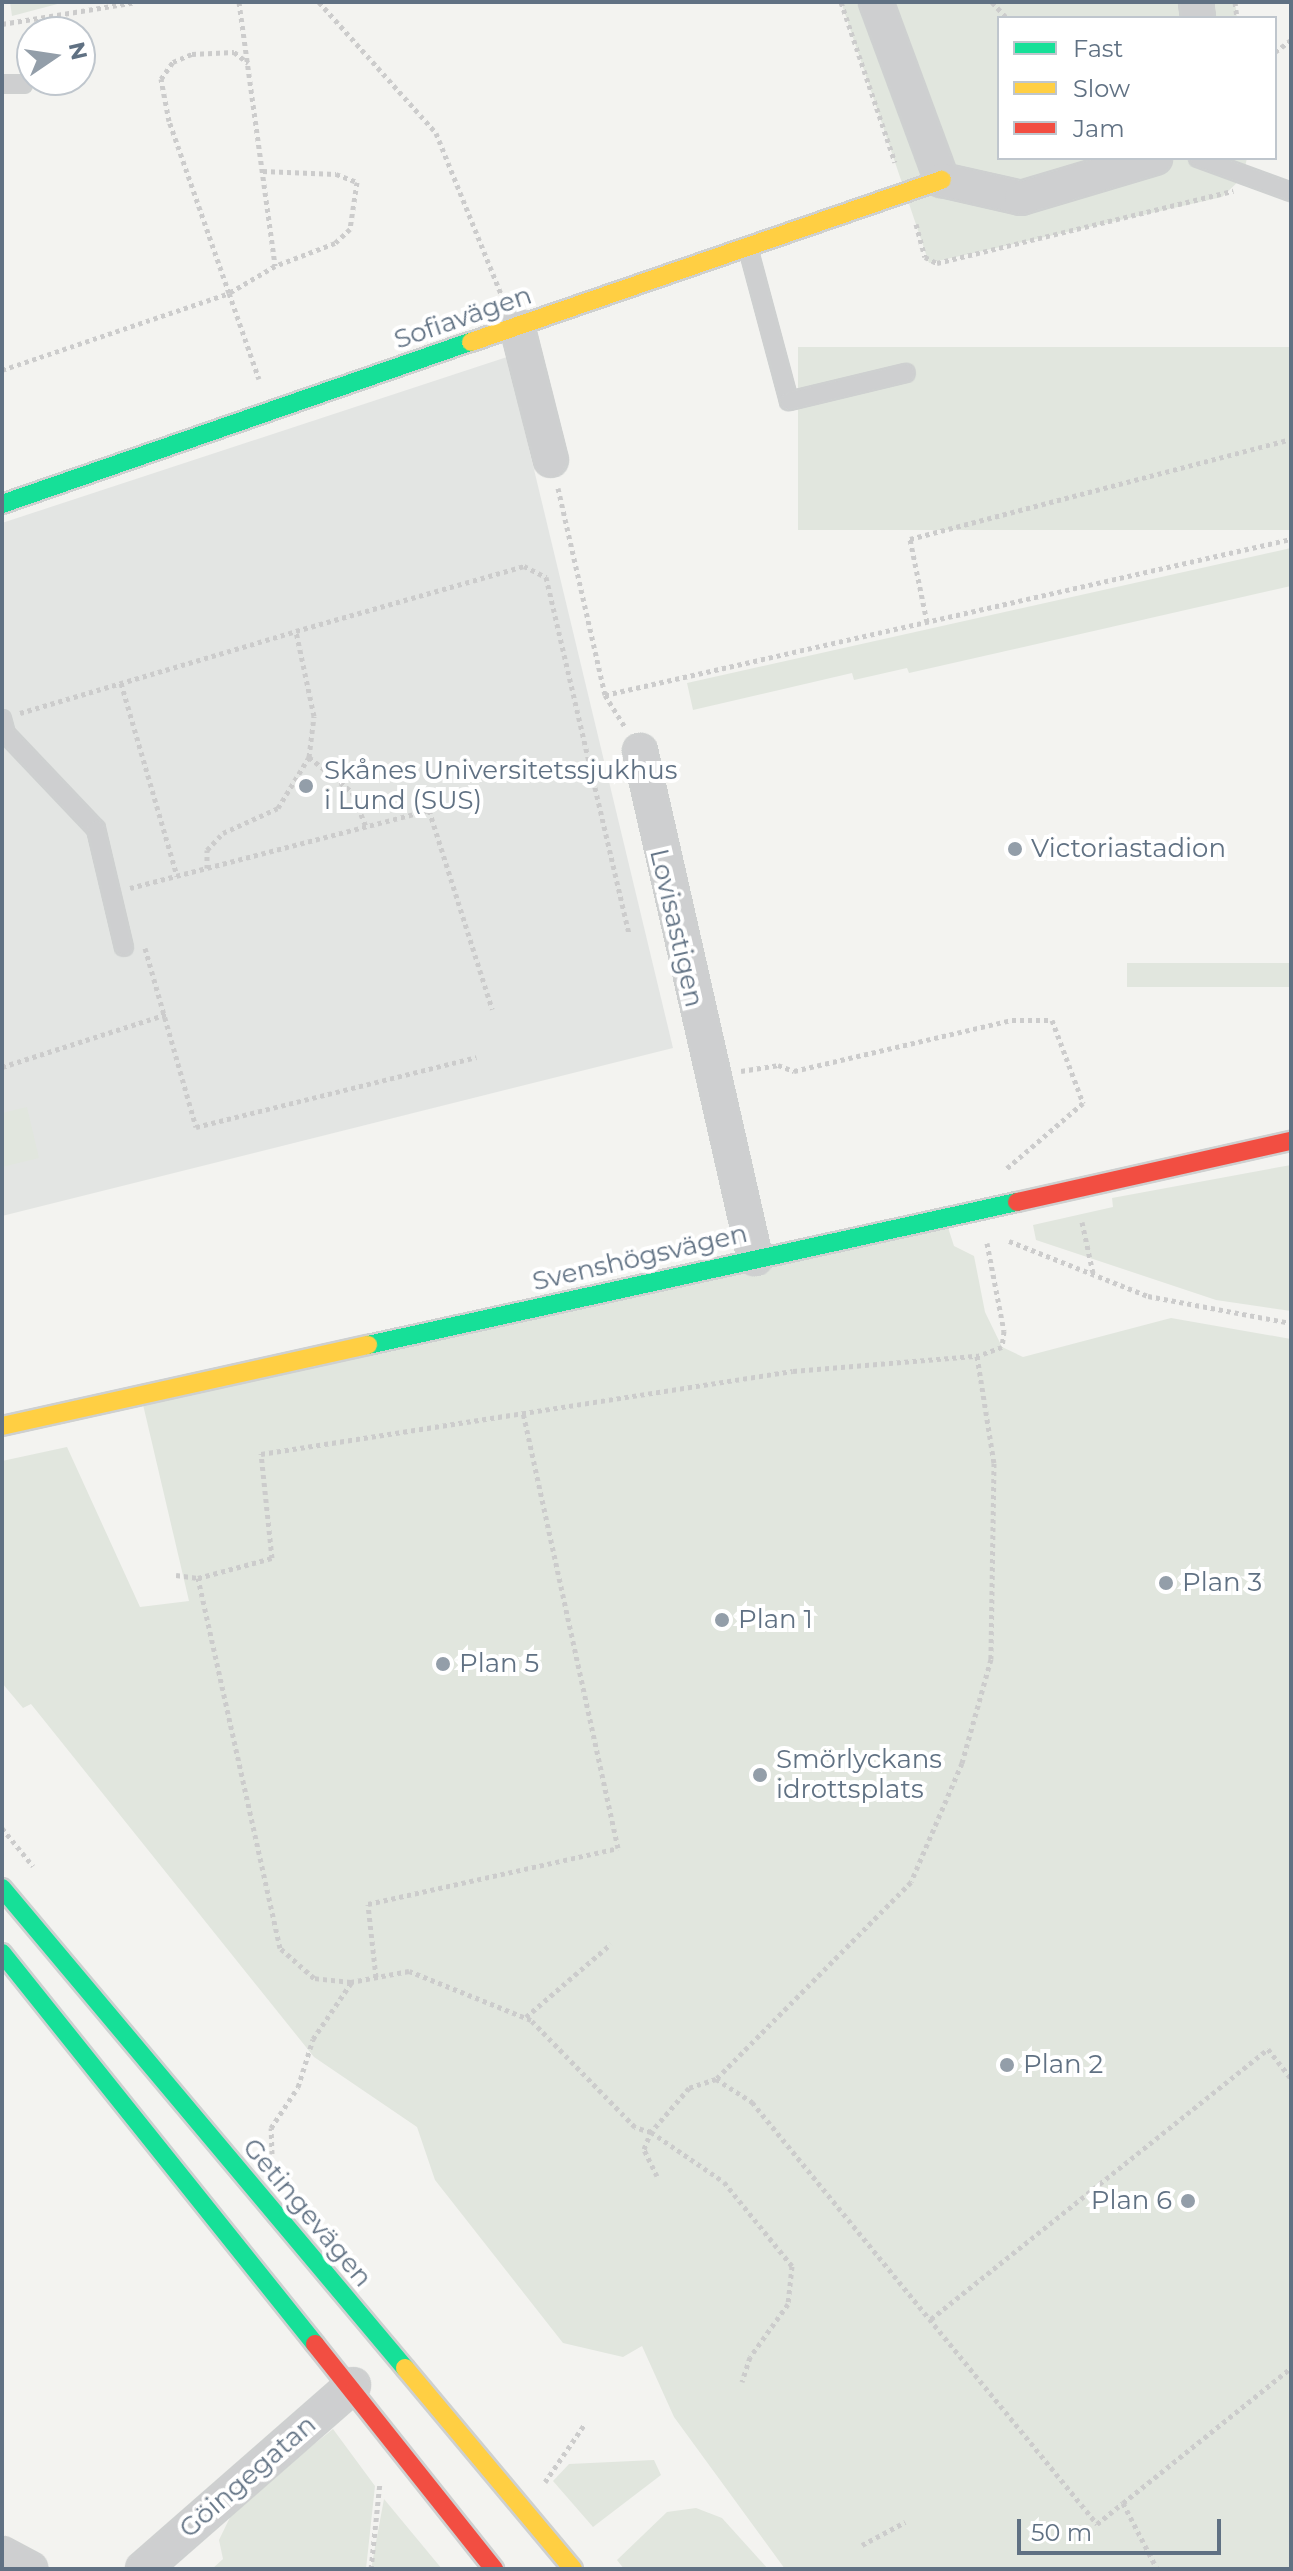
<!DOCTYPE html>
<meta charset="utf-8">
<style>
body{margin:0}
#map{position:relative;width:1293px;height:2571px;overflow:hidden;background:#f3f3f0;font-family:Montserrat,sans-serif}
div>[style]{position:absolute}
.built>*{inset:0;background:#e3e5e3}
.green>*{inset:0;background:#e1e6de;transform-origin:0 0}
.path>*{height:5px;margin-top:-2.5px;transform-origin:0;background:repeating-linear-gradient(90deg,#ccc 0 4px,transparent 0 8px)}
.roads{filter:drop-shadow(2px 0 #ced0d0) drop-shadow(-2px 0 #ced0d0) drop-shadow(0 2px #ced0d0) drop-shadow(0 -2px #ced0d0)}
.lane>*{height:16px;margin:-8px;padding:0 8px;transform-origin:8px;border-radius:8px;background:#cecfd0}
.street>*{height:32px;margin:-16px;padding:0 16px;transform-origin:16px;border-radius:16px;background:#cecfd0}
.fast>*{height:18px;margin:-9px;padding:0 9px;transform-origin:9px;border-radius:9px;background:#16e098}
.slow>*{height:18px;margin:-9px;padding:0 9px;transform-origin:9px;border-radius:9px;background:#ffcf43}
.jam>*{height:18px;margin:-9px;padding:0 9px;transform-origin:9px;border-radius:9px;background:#f24e42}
.dots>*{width:22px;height:22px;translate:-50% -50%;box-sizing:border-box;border:4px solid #fff;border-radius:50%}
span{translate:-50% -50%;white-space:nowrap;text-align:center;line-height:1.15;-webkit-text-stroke:8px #fff;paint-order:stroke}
.street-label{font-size:26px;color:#607183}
.poi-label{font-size:26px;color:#607183}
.left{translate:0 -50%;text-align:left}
.right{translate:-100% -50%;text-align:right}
.frame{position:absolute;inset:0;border:4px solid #607183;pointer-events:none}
.legend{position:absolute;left:997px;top:16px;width:280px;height:144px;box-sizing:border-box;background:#fff;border:2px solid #bfc6cd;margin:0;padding:10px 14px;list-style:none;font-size:24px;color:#607183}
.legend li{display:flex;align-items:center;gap:16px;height:40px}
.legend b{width:40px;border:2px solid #bfc6cd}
.north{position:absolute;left:16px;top:16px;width:80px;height:80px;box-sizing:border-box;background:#fff;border:2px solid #bfc6cd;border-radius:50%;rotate:77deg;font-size:22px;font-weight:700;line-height:32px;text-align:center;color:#607183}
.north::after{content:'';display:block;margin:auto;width:28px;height:36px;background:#939ea9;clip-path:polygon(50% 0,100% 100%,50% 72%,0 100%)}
.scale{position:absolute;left:1017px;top:2519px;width:204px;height:36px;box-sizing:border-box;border:4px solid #607183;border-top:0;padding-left:10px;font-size:24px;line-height:28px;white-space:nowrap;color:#607183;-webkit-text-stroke:6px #fff;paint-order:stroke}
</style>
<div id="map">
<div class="built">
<div style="clip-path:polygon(507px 357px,673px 1048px,2px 1216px,2px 523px)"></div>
</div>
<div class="green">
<div style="clip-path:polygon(10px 2px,65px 2px,12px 16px)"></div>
<div style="clip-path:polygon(841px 2px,1235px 2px,1237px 18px,999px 18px,999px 158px,1247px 158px,1243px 177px,1222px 197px,929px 263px)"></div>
<div style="left:1291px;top:347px;width:183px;height:493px;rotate:90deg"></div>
<div style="clip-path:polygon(1291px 548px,1291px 586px,909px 673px,907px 668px,854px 680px,852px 673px,693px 710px,687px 683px)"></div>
<div style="left:1291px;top:963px;width:24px;height:164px;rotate:90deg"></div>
<div style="clip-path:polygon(27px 1107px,39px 1158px,2px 1167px,2px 1113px)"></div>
<div style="clip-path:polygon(1291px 1165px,1291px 1311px,1216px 1300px,1036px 1240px,1033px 1225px,1113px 1207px,1112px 1198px)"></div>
<div style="clip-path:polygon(944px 1215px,954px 1246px,974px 1256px,985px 1312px,1002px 1347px,1023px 1357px,1171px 1318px,1291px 1339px,1291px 2569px,785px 2569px,674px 2417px,642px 2346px,623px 2357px,563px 2343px,435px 2180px,417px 2127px,314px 2057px,31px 1704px,23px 1708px,2px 1683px,2px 1461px,67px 1447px,140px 1607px,189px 1601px,141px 1396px)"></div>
<div style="clip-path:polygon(333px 2429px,375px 2486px,366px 2569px,212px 2569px,223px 2559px,219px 2540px,235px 2507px)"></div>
<div style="clip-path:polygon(654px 2460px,661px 2475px,593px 2527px,553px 2481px,569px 2464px)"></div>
<div style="clip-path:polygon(384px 2499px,442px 2569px,371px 2569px)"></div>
<div style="clip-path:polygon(696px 2508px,722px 2518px,768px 2569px,624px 2569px,617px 2560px,667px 2512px)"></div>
</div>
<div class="path">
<div style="left:239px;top:2px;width:266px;rotate:82.2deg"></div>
<div style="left:275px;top:266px;width:53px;rotate:149.6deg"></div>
<div style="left:229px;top:293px;width:91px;rotate:70.8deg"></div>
<div style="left:319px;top:2px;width:176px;rotate:48.2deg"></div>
<div style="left:436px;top:133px;width:176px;rotate:68deg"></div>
<div style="left:841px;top:2px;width:169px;rotate:71.4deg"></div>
<div style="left:992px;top:2px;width:22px;rotate:47deg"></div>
<div style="left:1235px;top:2px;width:16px;rotate:83deg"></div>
<div style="left:2px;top:24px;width:136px;rotate:-9.3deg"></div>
<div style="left:1275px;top:52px;width:20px;rotate:-37deg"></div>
<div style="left:263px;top:171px;width:73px;rotate:2.4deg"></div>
<div style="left:336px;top:174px;width:22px;rotate:21deg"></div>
<div style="left:357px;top:182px;width:48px;rotate:98.5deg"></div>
<div style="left:350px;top:229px;width:21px;rotate:137deg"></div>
<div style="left:335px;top:243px;width:64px;rotate:159deg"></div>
<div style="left:916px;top:224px;width:34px;rotate:75deg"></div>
<div style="left:925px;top:257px;width:13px;rotate:27deg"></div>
<div style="left:937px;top:263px;width:305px;rotate:-13.7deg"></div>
<div style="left:2px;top:370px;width:240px;rotate:-18.7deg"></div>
<div style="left:229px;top:293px;width:182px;rotate:-109.2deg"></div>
<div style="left:169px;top:121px;width:43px;rotate:-100.8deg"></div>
<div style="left:161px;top:79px;width:21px;rotate:-55deg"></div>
<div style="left:173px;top:62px;width:21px;rotate:-23deg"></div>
<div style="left:192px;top:54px;width:42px;rotate:-2.7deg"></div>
<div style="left:234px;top:52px;width:18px;rotate:38deg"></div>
<div style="left:558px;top:488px;width:212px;rotate:77.2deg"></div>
<div style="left:605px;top:695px;width:38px;rotate:58deg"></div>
<div style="left:927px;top:622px;width:85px;rotate:-101.6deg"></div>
<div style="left:910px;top:539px;width:394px;rotate:-14.7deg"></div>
<div style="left:121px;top:683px;width:201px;rotate:73.8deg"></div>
<div style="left:605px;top:695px;width:704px;rotate:-12.81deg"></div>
<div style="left:20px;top:713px;width:288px;rotate:-16.5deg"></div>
<div style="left:309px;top:757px;width:55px;rotate:39.1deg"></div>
<div style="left:352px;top:792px;width:38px;rotate:68deg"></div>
<div style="left:207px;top:868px;width:18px;rotate:-90deg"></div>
<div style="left:207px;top:850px;width:23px;rotate:-47deg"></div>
<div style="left:223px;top:833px;width:60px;rotate:-24.4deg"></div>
<div style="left:278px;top:808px;width:60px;rotate:-58.7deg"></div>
<div style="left:309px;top:757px;width:41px;rotate:-83deg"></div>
<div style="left:314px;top:716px;width:87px;rotate:-102deg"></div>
<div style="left:296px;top:631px;width:237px;rotate:-15.9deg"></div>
<div style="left:524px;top:566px;width:25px;rotate:27deg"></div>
<div style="left:546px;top:577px;width:367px;rotate:76.9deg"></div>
<div style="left:130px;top:888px;width:309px;rotate:-14.6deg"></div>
<div style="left:429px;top:810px;width:209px;rotate:72.4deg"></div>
<div style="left:145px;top:948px;width:186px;rotate:74.1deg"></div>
<div style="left:196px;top:1127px;width:289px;rotate:-14deg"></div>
<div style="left:2px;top:1067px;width:173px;rotate:-17.8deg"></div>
<div style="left:741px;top:1071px;width:37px;rotate:-9deg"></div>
<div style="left:778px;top:1065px;width:17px;rotate:21deg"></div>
<div style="left:794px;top:1071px;width:224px;rotate:-13.2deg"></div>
<div style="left:1012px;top:1020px;width:40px"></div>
<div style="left:1052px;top:1020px;width:89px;rotate:69.5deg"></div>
<div style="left:1083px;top:1103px;width:101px;rotate:139.4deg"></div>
<div style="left:1082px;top:1222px;width:52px;rotate:77.8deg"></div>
<div style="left:1009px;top:1241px;width:149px;rotate:21.6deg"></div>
<div style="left:1148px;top:1296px;width:146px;rotate:10.7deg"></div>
<div style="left:987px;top:1243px;width:90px;rotate:79.1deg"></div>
<div style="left:1004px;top:1331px;width:16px;rotate:97deg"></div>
<div style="left:1002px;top:1347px;width:27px;rotate:160deg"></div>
<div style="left:977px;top:1356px;width:108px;rotate:81deg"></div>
<div style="left:994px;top:1463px;width:196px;rotate:90.9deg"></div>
<div style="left:991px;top:1659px;width:108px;rotate:105.6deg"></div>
<div style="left:962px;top:1763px;width:129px;rotate:113.2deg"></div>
<div style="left:911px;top:1882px;width:277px;rotate:134.7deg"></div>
<div style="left:716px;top:2079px;width:43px;rotate:32.6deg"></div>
<div style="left:752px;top:2102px;width:545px;rotate:50.73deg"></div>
<div style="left:1097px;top:2524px;width:33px;rotate:-39deg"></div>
<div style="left:1123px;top:2503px;width:74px;rotate:62.7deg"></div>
<div style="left:176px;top:1575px;width:22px;rotate:8deg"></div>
<div style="left:2px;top:1828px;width:49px;rotate:50.8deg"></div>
<div style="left:376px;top:1977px;width:73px;rotate:-96.3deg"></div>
<div style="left:368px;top:1904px;width:256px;rotate:-12.6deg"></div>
<div style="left:618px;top:1848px;width:446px;rotate:-102.3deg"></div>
<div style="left:526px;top:2017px;width:112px;rotate:-40.7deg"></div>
<div style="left:716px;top:2079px;width:28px;rotate:162deg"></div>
<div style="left:689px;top:2088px;width:58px;rotate:130.8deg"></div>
<div style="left:651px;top:2132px;width:17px;rotate:-163deg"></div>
<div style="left:635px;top:2127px;width:149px;rotate:-134.2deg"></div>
<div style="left:531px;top:2020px;width:131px;rotate:-158.1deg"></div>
<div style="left:409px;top:1971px;width:59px;rotate:169.3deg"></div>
<div style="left:351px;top:1982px;width:37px;rotate:-174deg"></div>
<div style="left:314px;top:1978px;width:45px;rotate:-138.6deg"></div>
<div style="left:280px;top:1948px;width:379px;rotate:-102.5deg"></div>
<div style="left:198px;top:1578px;width:77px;rotate:-15.1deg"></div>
<div style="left:272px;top:1558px;width:105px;rotate:-96deg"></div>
<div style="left:261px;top:1454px;width:538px;rotate:-8.87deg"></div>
<div style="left:793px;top:1371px;width:185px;rotate:-4.7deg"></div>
<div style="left:272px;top:2154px;width:26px;rotate:-92deg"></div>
<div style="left:271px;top:2128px;width:49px;rotate:-56.6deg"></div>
<div style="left:298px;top:2087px;width:50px;rotate:-72.6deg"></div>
<div style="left:313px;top:2039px;width:68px;rotate:-55.8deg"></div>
<div style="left:657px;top:2176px;width:30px;rotate:-116deg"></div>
<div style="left:644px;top:2149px;width:18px;rotate:-68deg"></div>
<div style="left:651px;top:2132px;width:88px;rotate:34.4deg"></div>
<div style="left:724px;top:2182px;width:108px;rotate:51deg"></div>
<div style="left:792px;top:2266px;width:38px;rotate:96deg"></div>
<div style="left:788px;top:2304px;width:65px;rotate:125.6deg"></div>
<div style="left:750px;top:2357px;width:26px;rotate:108deg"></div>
<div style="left:931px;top:2319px;width:432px;rotate:-38.7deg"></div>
<div style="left:1268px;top:2049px;width:37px;rotate:52deg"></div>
<div style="left:545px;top:2482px;width:69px;rotate:-55.6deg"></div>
<div style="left:1123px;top:2503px;width:216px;rotate:-38.8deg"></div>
<div style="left:862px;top:2545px;width:49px;rotate:-28.1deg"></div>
<div style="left:371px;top:2569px;width:87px;rotate:-84.1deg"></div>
</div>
<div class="roads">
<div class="lane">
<div style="left:2px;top:84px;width:21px"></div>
<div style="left:1198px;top:158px;width:99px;rotate:20.1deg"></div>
<div style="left:748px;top:248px;width:158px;rotate:75deg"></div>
<div style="left:789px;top:401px;width:120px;rotate:-13.5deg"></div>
<div style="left:2px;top:719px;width:16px;rotate:75deg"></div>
<div style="left:6px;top:734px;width:131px;rotate:46.5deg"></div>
<div style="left:96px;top:829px;width:121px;rotate:76.7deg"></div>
</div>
<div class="street">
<div style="left:876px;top:2px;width:190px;rotate:69.7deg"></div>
<div style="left:942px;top:180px;width:81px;rotate:12.8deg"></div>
<div style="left:1021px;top:198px;width:140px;rotate:-16.6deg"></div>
<div style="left:1196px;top:2px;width:16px;rotate:83deg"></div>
<div style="left:517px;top:326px;width:138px;rotate:75.8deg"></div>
<div style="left:640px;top:751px;width:520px;rotate:77.22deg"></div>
<div style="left:2px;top:2554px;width:32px;rotate:28deg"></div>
<div style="left:143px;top:2569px;width:279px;rotate:-41.2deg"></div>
</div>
<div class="fast">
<div style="left:2px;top:504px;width:496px;rotate:-19.1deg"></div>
<div style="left:368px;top:1345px;width:665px;rotate:-12.43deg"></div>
<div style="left:2px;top:1888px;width:627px;rotate:49.98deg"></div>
<div style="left:2px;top:1953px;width:501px;rotate:51.32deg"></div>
</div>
<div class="slow">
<div style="left:471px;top:342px;width:498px;rotate:-19deg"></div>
<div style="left:2px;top:1426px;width:375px;rotate:-12.5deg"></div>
<div style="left:405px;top:2368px;width:262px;rotate:50.1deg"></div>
</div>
<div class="jam">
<div style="left:1017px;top:1202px;width:281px;rotate:-12.6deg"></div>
<div style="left:315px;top:2344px;width:288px;rotate:51.5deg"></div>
</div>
</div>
<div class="dots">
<div style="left:306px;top:786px;background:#939ea9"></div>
<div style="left:1015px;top:849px;background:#939ea9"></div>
<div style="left:1166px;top:1583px;background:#939ea9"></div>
<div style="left:722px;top:1620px;background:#939ea9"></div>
<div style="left:443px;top:1664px;background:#939ea9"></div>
<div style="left:760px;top:1775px;background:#939ea9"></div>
<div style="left:1007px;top:2065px;background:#939ea9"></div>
<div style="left:1188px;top:2201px;background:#939ea9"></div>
</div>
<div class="street-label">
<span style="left:463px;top:318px;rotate:-19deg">Sofiavägen</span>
<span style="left:676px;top:928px;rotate:77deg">Lovisastigen</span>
<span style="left:640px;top:1258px;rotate:-13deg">Svenshögsvägen</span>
<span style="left:307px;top:2213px;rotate:50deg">Getingevägen</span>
<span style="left:248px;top:2477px;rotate:-41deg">Göingegatan</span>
</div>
<div class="poi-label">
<span class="left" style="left:324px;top:786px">Skånes Universitetssjukhus<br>i Lund (SUS)</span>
<span class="left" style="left:1031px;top:849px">Victoriastadion</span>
<span class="left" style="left:1182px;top:1583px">Plan 3</span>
<span class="left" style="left:738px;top:1620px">Plan 1</span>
<span class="left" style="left:459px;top:1664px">Plan 5</span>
<span class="left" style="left:776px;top:1775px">Smörlyckans<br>idrottsplats</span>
<span class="left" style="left:1023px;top:2065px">Plan 2</span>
<span class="right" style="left:1172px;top:2201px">Plan 6</span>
</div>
<div class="frame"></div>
<ul class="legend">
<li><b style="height:10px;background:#16e098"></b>Fast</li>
<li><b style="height:10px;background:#ffcf43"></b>Slow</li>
<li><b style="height:10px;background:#f24e42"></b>Jam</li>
</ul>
<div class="north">N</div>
<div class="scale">50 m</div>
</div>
